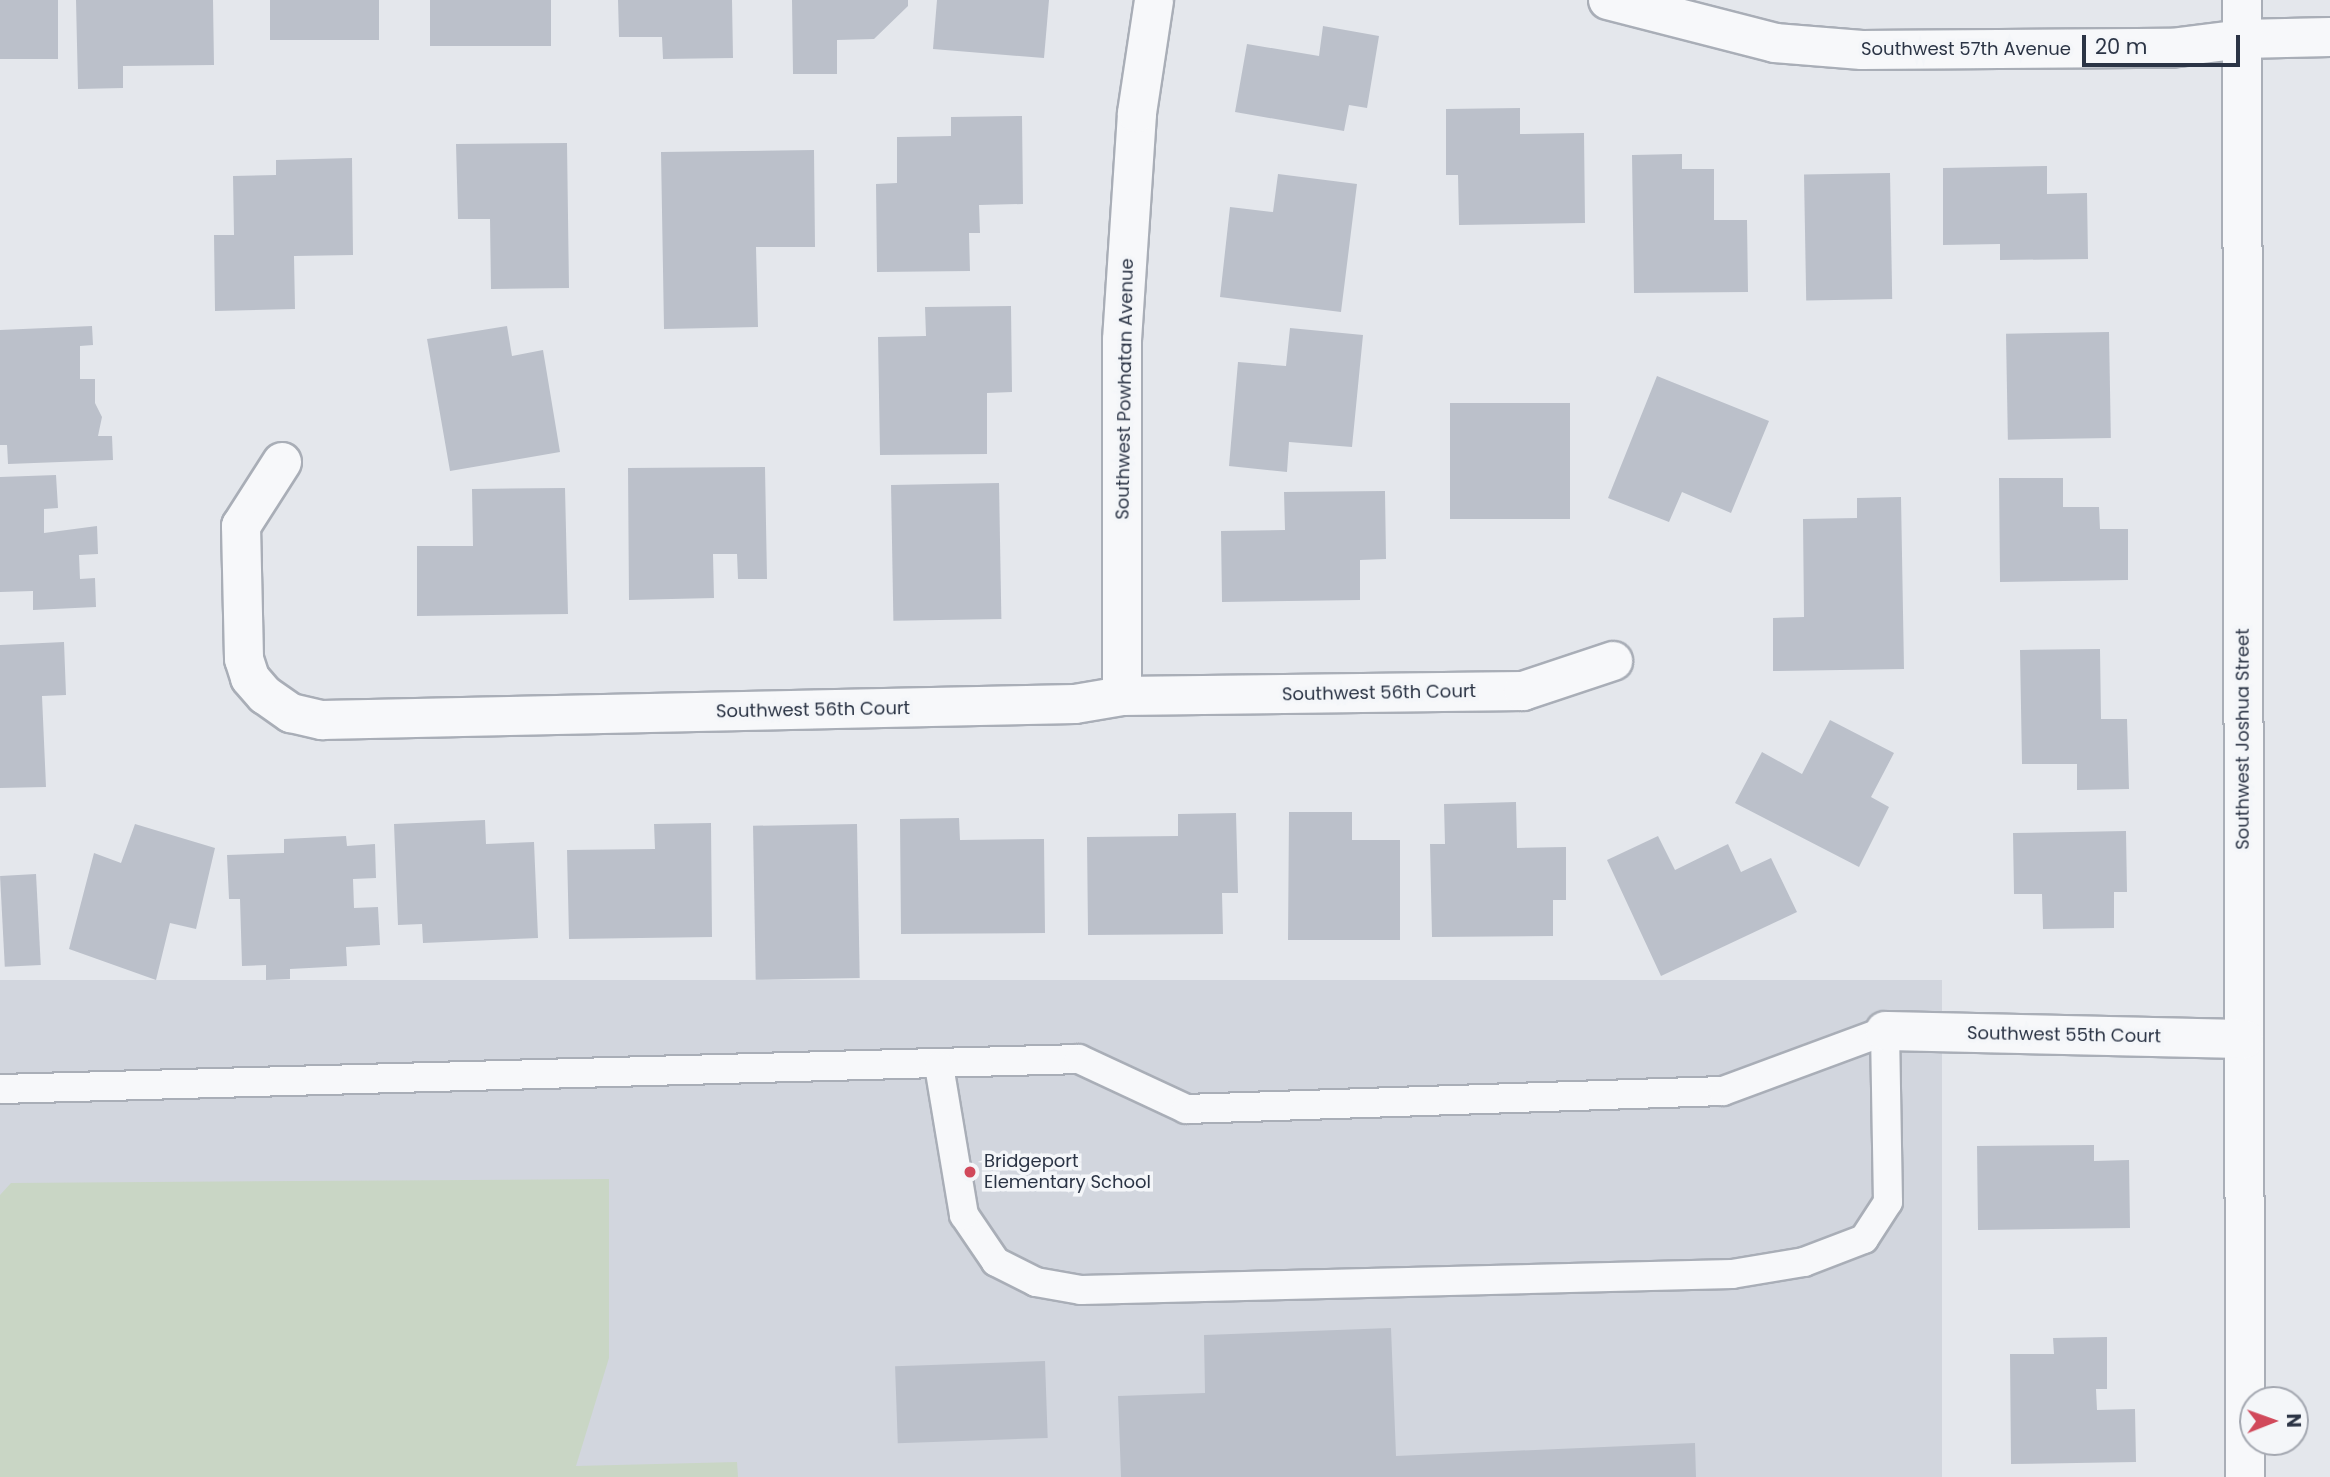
<!DOCTYPE html>
<style>
body{margin:0}
#map{position:relative;width:2330px;height:1477px;overflow:hidden;background:#e4e7ec;font-family:Poppins,sans-serif}
div>[style]{position:absolute}
.built>*{inset:0;background:#d2d6de;transform-origin:0 0}
.green>*{inset:0;background:#c9d6c5}
.building>*{inset:0;background:#bbc0ca;transform-origin:0 0}
.roads{filter:drop-shadow(2px 0 #a9aeb7) drop-shadow(-2px 0 #a9aeb7) drop-shadow(0 2px #a9aeb7) drop-shadow(0 -2px #a9aeb7)}
.service>*{height:28px;margin:-14px;padding:0 14px;transform-origin:14px;border-radius:14px;background:#f7f8fa}
.minor>*{height:38px;margin:-19px;padding:0 19px;transform-origin:19px;border-radius:19px;background:#f7f8fa}
.dots>*{width:19px;height:19px;translate:-50% -50%;box-sizing:border-box;border:4px solid #f4f6f9;border-radius:50%}
span{translate:-50% -50%;white-space:nowrap;text-align:center;line-height:1.15;-webkit-text-stroke:7px #f4f6f9;paint-order:stroke}
.street-label{font-size:18px;color:#2b3445}
.poi-label{font-size:18px;color:#2b3445}
.left{translate:0 -50%;text-align:left}
.north{position:absolute;left:2239px;top:1386px;width:70px;height:70px;box-sizing:border-box;background:#f4f6f9;border:2px solid #a4a8b1;border-radius:50%;rotate:89deg;font-size:19px;font-weight:700;line-height:28px;text-align:center;color:#2b3445}
.north::after{content:'';display:block;margin:auto;width:24px;height:32px;background:#d1495b;clip-path:polygon(50% 0,100% 100%,50% 72%,0 100%)}
.scale{position:absolute;left:2082px;top:35px;width:158px;height:32px;box-sizing:border-box;border:4px solid #2b3445;border-top:0;padding-left:9px;font-size:21px;line-height:24px;white-space:nowrap;color:#2b3445;-webkit-text-stroke:5px #f4f6f9;paint-order:stroke}
</style>
<div id="map">
<div class="built">
<div style="left:1942px;top:980px;width:497px;height:1942px;rotate:90deg"></div>
</div>
<div class="green">
<div style="clip-path:polygon(609px 1179px,609px 1358px,576px 1466px,737px 1462px,738px 1477px,0 1477px,0 1195px,11px 1183px)"></div>
</div>
<div class="building">
<div style="left:0;top:0;width:58px;height:59px"></div>
<div style="clip-path:polygon(76px 0,213px 0,214px 65px,123px 66px,123px 88px,78px 89px)"></div>
<div style="left:270px;top:0;width:109px;height:40px"></div>
<div style="left:430px;top:0;width:121px;height:46px"></div>
<div style="clip-path:polygon(618px 0,732px 0,733px 58px,663px 59px,662px 37px,619px 37px)"></div>
<div style="clip-path:polygon(792px 0,908px 0,908px 6px,874px 39px,837px 40px,837px 74px,793px 74px)"></div>
<div style="clip-path:polygon(937px 0,1049px 0,1044px 58px,933px 49px)"></div>
<div style="clip-path:polygon(1323px 26px,1379px 36px,1367px 108px,1349px 105px,1344px 131px,1235px 112px,1247px 44px,1319px 56px)"></div>
<div style="clip-path:polygon(1520px 108px,1520px 134px,1584px 133px,1585px 223px,1459px 225px,1458px 175px,1446px 175px,1446px 109px)"></div>
<div style="clip-path:polygon(1022px 116px,1023px 204px,979px 205px,980px 233px,969px 233px,970px 271px,877px 272px,876px 184px,897px 183px,897px 137px,951px 136px,951px 117px)"></div>
<div style="clip-path:polygon(567px 143px,569px 288px,491px 289px,490px 219px,458px 219px,456px 144px)"></div>
<div style="clip-path:polygon(814px 150px,815px 247px,756px 247px,758px 327px,664px 329px,661px 152px)"></div>
<div style="clip-path:polygon(1682px 154px,1682px 169px,1714px 169px,1714px 220px,1747px 220px,1748px 292px,1634px 293px,1632px 155px)"></div>
<div style="clip-path:polygon(352px 158px,353px 255px,294px 256px,295px 309px,215px 311px,214px 235px,234px 235px,233px 176px,276px 175px,276px 160px)"></div>
<div style="clip-path:polygon(2047px 166px,2047px 194px,2087px 193px,2088px 259px,2000px 260px,2000px 244px,1943px 245px,1943px 168px)"></div>
<div style="left:1890px;top:173px;width:126px;height:86px;rotate:89deg"></div>
<div style="clip-path:polygon(1278px 174px,1357px 184px,1341px 312px,1220px 297px,1230px 207px,1273px 212px)"></div>
<div style="clip-path:polygon(1011px 306px,1012px 392px,987px 393px,987px 454px,880px 455px,878px 337px,926px 336px,925px 307px)"></div>
<div style="clip-path:polygon(92px 326px,93px 345px,80px 346px,80px 379px,95px 379px,95px 403px,102px 417px,98px 436px,112px 436px,113px 460px,8px 464px,7px 445px,0 445px,0 330px)"></div>
<div style="clip-path:polygon(507px 326px,512px 356px,543px 350px,560px 452px,450px 471px,427px 339px)"></div>
<div style="clip-path:polygon(1290px 328px,1363px 335px,1352px 447px,1289px 442px,1287px 472px,1229px 466px,1238px 362px,1286px 366px)"></div>
<div style="left:2109px;top:332px;width:106px;height:103px;rotate:89deg"></div>
<div style="clip-path:polygon(1657px 376px,1769px 421px,1731px 513px,1682px 492px,1669px 522px,1608px 498px)"></div>
<div style="left:1570px;top:403px;width:116px;height:120px;rotate:90deg"></div>
<div style="clip-path:polygon(765px 467px,767px 579px,738px 579px,737px 554px,713px 554px,714px 598px,629px 600px,628px 468px)"></div>
<div style="clip-path:polygon(56px 475px,58px 508px,44px 509px,44px 533px,97px 526px,98px 554px,79px 555px,80px 579px,95px 578px,96px 607px,33px 610px,33px 591px,0 592px,0 477px)"></div>
<div style="clip-path:polygon(1999px 478px,2063px 478px,2063px 507px,2099px 507px,2100px 529px,2128px 529px,2128px 580px,2000px 582px)"></div>
<div style="left:999px;top:483px;width:136px;height:108px;rotate:89deg"></div>
<div style="clip-path:polygon(565px 488px,568px 614px,417px 616px,417px 546px,473px 546px,472px 489px)"></div>
<div style="clip-path:polygon(1385px 491px,1386px 559px,1360px 560px,1360px 600px,1222px 602px,1221px 531px,1285px 530px,1284px 492px)"></div>
<div style="clip-path:polygon(1901px 497px,1904px 669px,1773px 671px,1773px 618px,1804px 617px,1803px 519px,1857px 518px,1857px 498px)"></div>
<div style="clip-path:polygon(64px 642px,66px 695px,42px 696px,46px 787px,0 788px,0 645px)"></div>
<div style="clip-path:polygon(2100px 649px,2101px 719px,2127px 719px,2129px 789px,2077px 790px,2077px 764px,2022px 764px,2020px 650px)"></div>
<div style="clip-path:polygon(1830px 720px,1894px 753px,1871px 797px,1889px 807px,1859px 867px,1735px 803px,1762px 752px,1802px 774px)"></div>
<div style="clip-path:polygon(1516px 802px,1517px 848px,1566px 847px,1566px 900px,1553px 900px,1553px 936px,1432px 937px,1430px 844px,1445px 844px,1444px 804px)"></div>
<div style="clip-path:polygon(1289px 812px,1352px 812px,1352px 840px,1400px 840px,1400px 940px,1288px 940px)"></div>
<div style="clip-path:polygon(1236px 813px,1238px 893px,1222px 893px,1223px 934px,1088px 935px,1087px 837px,1178px 836px,1178px 814px)"></div>
<div style="clip-path:polygon(959px 818px,960px 840px,1044px 839px,1045px 933px,901px 934px,900px 819px)"></div>
<div style="clip-path:polygon(485px 820px,486px 844px,534px 842px,538px 938px,423px 943px,422px 924px,398px 925px,394px 824px)"></div>
<div style="clip-path:polygon(711px 823px,712px 937px,569px 939px,567px 850px,655px 849px,654px 824px)"></div>
<div style="clip-path:polygon(135px 824px,215px 848px,196px 929px,170px 923px,156px 980px,69px 949px,94px 853px,121px 863px)"></div>
<div style="left:857px;top:824px;width:154px;height:104px;rotate:89deg"></div>
<div style="clip-path:polygon(2126px 831px,2127px 892px,2114px 892px,2114px 928px,2043px 929px,2042px 894px,2014px 894px,2013px 833px)"></div>
<div style="clip-path:polygon(346px 836px,347px 846px,375px 844px,376px 878px,353px 879px,354px 908px,378px 907px,380px 945px,346px 947px,347px 966px,290px 969px,290px 979px,266px 980px,266px 965px,242px 966px,240px 899px,229px 899px,227px 855px,284px 853px,284px 839px)"></div>
<div style="clip-path:polygon(1658px 836px,1675px 870px,1728px 844px,1741px 872px,1771px 858px,1797px 912px,1661px 976px,1607px 860px)"></div>
<div style="left:36px;top:874px;width:91px;height:36px;rotate:87deg"></div>
<div style="clip-path:polygon(2094px 1145px,2094px 1161px,2129px 1160px,2130px 1228px,1978px 1230px,1977px 1146px)"></div>
<div style="clip-path:polygon(1391px 1328px,1396px 1456px,1695px 1443px,1696px 1477px,1121px 1477px,1118px 1396px,1205px 1393px,1204px 1335px)"></div>
<div style="clip-path:polygon(2107px 1337px,2107px 1389px,2096px 1389px,2097px 1410px,2135px 1409px,2136px 1462px,2011px 1464px,2010px 1354px,2054px 1354px,2053px 1338px)"></div>
<div style="left:1045px;top:1361px;width:77px;height:150px;rotate:88deg"></div>
</div>
<div class="roads">
<div class="service">
<div style="left:0;top:1089px;width:1079px;rotate:-1.59deg"></div>
<div style="left:1079px;top:1059px;width:118px;rotate:25deg"></div>
<div style="left:1186px;top:1109px;width:537px;rotate:-1.92deg"></div>
<div style="left:1723px;top:1091px;width:173px;rotate:-20.3deg"></div>
<div style="left:1885px;top:1031px;width:171px;rotate:89deg"></div>
<div style="left:1888px;top:1202px;width:44px;rotate:123deg"></div>
<div style="left:1864px;top:1239px;width:64px;rotate:159deg"></div>
<div style="left:1804px;top:1262px;width:73px;rotate:170.5deg"></div>
<div style="left:1732px;top:1274px;width:651px;rotate:178.59deg"></div>
<div style="left:1081px;top:1290px;width:46px;rotate:-169.9deg"></div>
<div style="left:1036px;top:1282px;width:45px;rotate:-153.4deg"></div>
<div style="left:996px;top:1262px;width:57px;rotate:-124.2deg"></div>
<div style="left:964px;top:1215px;width:151px;rotate:-99.5deg"></div>
</div>
<div class="minor">
<div style="left:1608px;top:0;width:172px;rotate:14.4deg"></div>
<div style="left:1775px;top:43px;width:87px;rotate:4.6deg"></div>
<div style="left:1862px;top:50px;width:309px;rotate:-0.4deg"></div>
<div style="left:2171px;top:48px;width:72px;rotate:-7.2deg"></div>
<div style="left:2242px;top:39px;width:88px;rotate:-1.3deg"></div>
<div style="left:2242px;top:0;width:1477px;rotate:89.88deg"></div>
<div style="left:282px;top:462px;width:76px;rotate:122.6deg"></div>
<div style="left:241px;top:526px;width:133px;rotate:88.7deg"></div>
<div style="left:244px;top:659px;width:20px;rotate:72deg"></div>
<div style="left:250px;top:678px;width:23px;rotate:49deg"></div>
<div style="left:265px;top:695px;width:32px;rotate:35deg"></div>
<div style="left:291px;top:713px;width:32px;rotate:13deg"></div>
<div style="left:322px;top:720px;width:753px;rotate:-1.22deg"></div>
<div style="left:1075px;top:704px;width:48px;rotate:-9.7deg"></div>
<div style="left:1122px;top:696px;width:401px;rotate:-0.7deg"></div>
<div style="left:1523px;top:691px;width:95px;rotate:-18.4deg"></div>
<div style="left:1122px;top:696px;width:356px;rotate:-90deg"></div>
<div style="left:1122px;top:340px;width:227px;rotate:-86.2deg"></div>
<div style="left:1137px;top:113px;width:114px;rotate:-81.4deg"></div>
<div style="left:1885px;top:1031px;width:359px;rotate:1.3deg"></div>
</div>
</div>
<div class="dots">
<div style="left:970px;top:1172px;background:#d1495b"></div>
</div>
<div class="street-label">
<span style="left:1966px;top:49px">Southwest 57th Avenue</span>
<span style="left:1125px;top:389px;rotate:-89deg">Southwest Powhatan Avenue</span>
<span style="left:1379px;top:693px;rotate:-1deg">Southwest 56th Court</span>
<span style="left:813px;top:710px;rotate:-1deg">Southwest 56th Court</span>
<span style="left:2243px;top:739px;rotate:-90deg">Southwest Joshua Street</span>
<span style="left:2064px;top:1035px;rotate:1deg">Southwest 55th Court</span>
</div>
<div class="poi-label">
<span class="left" style="left:984px;top:1172px">Bridgeport<br>Elementary School</span>
</div>
<div class="north">N</div>
<div class="scale">20 m</div>
</div>
